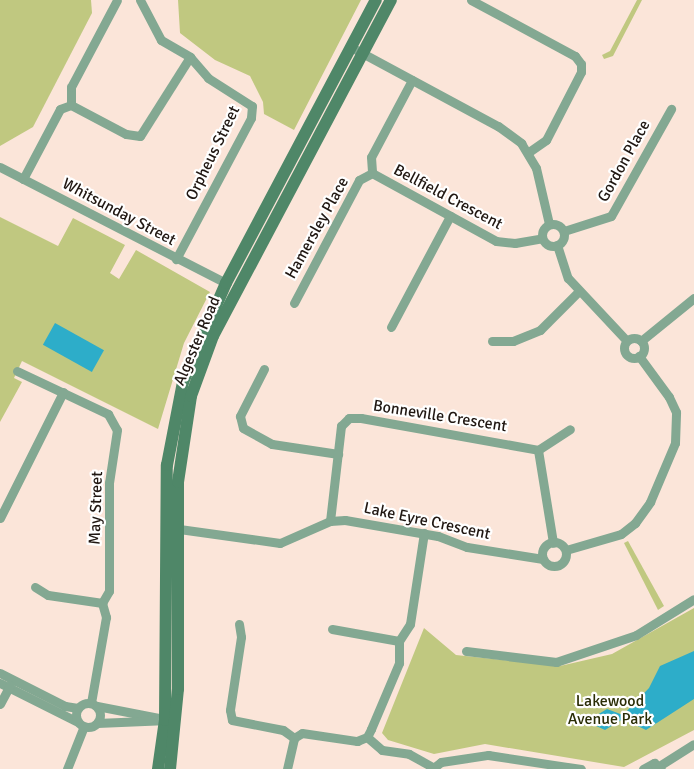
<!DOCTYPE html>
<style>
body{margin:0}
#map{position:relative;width:694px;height:769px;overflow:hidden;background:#fbe5d9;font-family:Signika,sans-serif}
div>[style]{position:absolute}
.green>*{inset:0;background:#c0c880}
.water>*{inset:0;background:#2dadc9;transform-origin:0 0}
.street>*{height:9px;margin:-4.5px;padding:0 4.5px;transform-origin:4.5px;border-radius:4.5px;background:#83a892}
.street>.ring{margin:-4.5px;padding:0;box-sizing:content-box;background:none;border:9px solid #83a892;border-radius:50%}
.secondary>*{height:12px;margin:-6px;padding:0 6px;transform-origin:6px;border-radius:6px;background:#4f8768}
span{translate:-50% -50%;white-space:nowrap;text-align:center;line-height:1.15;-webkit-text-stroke:4.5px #fff;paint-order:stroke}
.street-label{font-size:16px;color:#201712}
.park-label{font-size:16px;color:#2a2d06}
</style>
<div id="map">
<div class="green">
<div style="clip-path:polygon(0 0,91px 0,92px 13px,33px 127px,0 146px)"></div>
<div style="clip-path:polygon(178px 0,361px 0,294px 130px,264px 114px,263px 102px,250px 76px,215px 60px,180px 33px)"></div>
<div style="clip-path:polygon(637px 0,642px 0,613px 56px,604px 59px,602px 55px,610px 51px)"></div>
<div style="clip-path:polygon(0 217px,58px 246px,73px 218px,125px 245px,110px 273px,119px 279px,136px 250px,210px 292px,184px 343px,158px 429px,22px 361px,14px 378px,22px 382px,0 422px)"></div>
<div style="clip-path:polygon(628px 541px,664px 606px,658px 610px,624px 543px)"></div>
<div style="clip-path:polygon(694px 608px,694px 730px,624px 767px,485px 744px,434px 754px,388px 740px,382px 733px,424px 628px,456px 655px,560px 666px,612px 654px)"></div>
</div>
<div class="water">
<div style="left:55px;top:323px;width:56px;height:25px;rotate:29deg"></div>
<div style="clip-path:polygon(694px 651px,694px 699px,646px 730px,623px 719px,605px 730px,594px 725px,597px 715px,607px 709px,623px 715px,649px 688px,660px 666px)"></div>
</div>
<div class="street">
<div style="left:140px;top:0;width:45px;rotate:62.3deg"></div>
<div style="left:161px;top:40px;width:34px;rotate:30deg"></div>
<div style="left:190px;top:57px;width:28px;rotate:49deg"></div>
<div style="left:208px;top:78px;width:52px;rotate:32.5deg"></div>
<div style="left:252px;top:106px;width:12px;rotate:95deg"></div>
<div style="left:251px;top:118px;width:160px;rotate:118deg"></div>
<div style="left:471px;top:0;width:118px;rotate:28.3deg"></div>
<div style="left:575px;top:56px;width:10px;rotate:53deg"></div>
<div style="left:581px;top:64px;width:8px;rotate:90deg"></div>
<div style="left:581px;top:72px;width:76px;rotate:117.2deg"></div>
<div style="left:546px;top:140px;width:21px;rotate:145deg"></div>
<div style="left:351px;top:47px;width:167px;rotate:28.3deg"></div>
<div style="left:498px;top:126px;width:29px;rotate:36deg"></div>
<div style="left:521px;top:143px;width:29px;rotate:59deg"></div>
<div style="left:536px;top:168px;width:57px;rotate:76.9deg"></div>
<div style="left:412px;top:80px;width:87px;rotate:118deg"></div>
<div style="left:371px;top:157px;width:16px;rotate:86deg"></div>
<div style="left:372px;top:173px;width:141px;rotate:28.7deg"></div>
<div style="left:496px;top:241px;width:19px;rotate:6deg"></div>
<div style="left:515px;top:243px;width:27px;rotate:-10deg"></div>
<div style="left:71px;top:105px;width:62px;rotate:27.8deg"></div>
<div style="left:126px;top:134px;width:14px;rotate:8deg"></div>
<div style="left:140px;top:136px;width:93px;rotate:-57.7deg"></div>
<div style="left:71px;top:105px;width:18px;rotate:-90deg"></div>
<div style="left:71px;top:87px;width:98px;rotate:-62.1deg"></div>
<div style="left:0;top:167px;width:254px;rotate:27.2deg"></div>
<div style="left:23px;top:179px;width:79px;rotate:-62.1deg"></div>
<div style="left:60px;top:109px;width:12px;rotate:-20deg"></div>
<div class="ring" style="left:542px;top:224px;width:13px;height:13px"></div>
<div style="left:564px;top:231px;width:49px;rotate:-17.7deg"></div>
<div style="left:611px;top:216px;width:123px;rotate:-60.7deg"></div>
<div style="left:557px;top:245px;width:35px;rotate:72deg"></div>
<div style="left:568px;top:278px;width:86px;rotate:46.9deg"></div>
<div style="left:294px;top:303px;width:139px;rotate:-62.1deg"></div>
<div style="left:359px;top:180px;width:15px;rotate:-28deg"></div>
<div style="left:391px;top:327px;width:126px;rotate:-62deg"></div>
<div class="ring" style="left:624px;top:338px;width:11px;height:11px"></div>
<div style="left:492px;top:341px;width:21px"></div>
<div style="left:513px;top:341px;width:29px;rotate:-22deg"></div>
<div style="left:540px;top:330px;width:55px;rotate:-45deg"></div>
<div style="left:641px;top:341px;width:68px;rotate:-39.1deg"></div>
<div style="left:264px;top:369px;width:53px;rotate:117.1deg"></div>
<div style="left:240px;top:416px;width:12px;rotate:76deg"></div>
<div style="left:243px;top:428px;width:33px;rotate:29deg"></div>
<div style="left:272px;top:444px;width:67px;rotate:8.6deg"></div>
<div style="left:17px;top:371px;width:101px;rotate:25.3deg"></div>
<div style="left:108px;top:414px;width:18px;rotate:61deg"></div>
<div style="left:117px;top:430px;width:54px;rotate:98.6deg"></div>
<div style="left:109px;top:483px;width:108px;rotate:90deg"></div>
<div style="left:109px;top:591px;width:14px;rotate:120deg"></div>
<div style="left:102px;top:603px;width:15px;rotate:74deg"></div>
<div style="left:106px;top:617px;width:87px;rotate:99.9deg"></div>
<div style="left:538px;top:450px;width:38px;rotate:-33deg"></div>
<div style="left:0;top:518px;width:141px;rotate:-63.4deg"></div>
<div style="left:330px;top:521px;width:96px;rotate:-83.4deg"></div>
<div style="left:341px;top:426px;width:11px;rotate:-45deg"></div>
<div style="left:349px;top:418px;width:12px"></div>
<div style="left:361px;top:418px;width:180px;rotate:10.2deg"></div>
<div style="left:538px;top:450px;width:94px;rotate:80.8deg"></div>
<div style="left:172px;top:528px;width:109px;rotate:7.9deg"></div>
<div style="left:280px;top:543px;width:55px;rotate:-23.7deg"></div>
<div style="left:330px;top:521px;width:15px;rotate:-4deg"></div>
<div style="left:345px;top:520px;width:94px;rotate:9.8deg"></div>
<div style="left:438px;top:536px;width:31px;rotate:21deg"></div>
<div style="left:467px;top:547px;width:77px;rotate:9deg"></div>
<div class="ring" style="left:542px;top:542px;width:15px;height:15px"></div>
<div style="left:566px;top:550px;width:57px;rotate:-16.2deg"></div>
<div style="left:621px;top:534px;width:18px;rotate:-38deg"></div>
<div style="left:635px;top:523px;width:26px;rotate:-54deg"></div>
<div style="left:650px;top:502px;width:64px;rotate:-67deg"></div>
<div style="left:675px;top:443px;width:31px;rotate:-88deg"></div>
<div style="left:676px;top:412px;width:17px;rotate:-115deg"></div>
<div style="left:669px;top:397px;width:51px;rotate:-126.2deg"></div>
<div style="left:35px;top:587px;width:15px;rotate:32deg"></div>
<div style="left:48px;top:595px;width:55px;rotate:8.4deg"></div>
<div style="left:239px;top:624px;width:13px;rotate:81deg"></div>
<div style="left:241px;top:637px;width:74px;rotate:98.6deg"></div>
<div style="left:230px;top:710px;width:10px;rotate:79deg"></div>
<div style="left:232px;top:720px;width:52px;rotate:11.1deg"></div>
<div style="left:283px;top:730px;width:14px;rotate:36deg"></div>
<div style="left:332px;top:629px;width:68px;rotate:10.2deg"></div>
<div style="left:466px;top:651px;width:91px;rotate:7deg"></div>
<div style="left:556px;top:662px;width:84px;rotate:-18.6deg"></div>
<div style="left:636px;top:635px;width:68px;rotate:-31.8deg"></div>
<div style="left:0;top:673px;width:73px;rotate:26.9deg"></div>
<div style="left:65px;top:706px;width:13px;rotate:9deg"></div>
<div style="left:0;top:683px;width:87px;rotate:26.6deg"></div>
<div class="ring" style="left:76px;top:703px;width:15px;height:15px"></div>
<div style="left:0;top:704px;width:21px;rotate:-62deg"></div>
<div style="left:97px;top:706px;width:68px;rotate:11deg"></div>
<div style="left:97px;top:723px;width:71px;rotate:-2.4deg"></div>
<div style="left:367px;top:737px;width:20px;rotate:41deg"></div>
<div style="left:382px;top:750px;width:27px;rotate:8deg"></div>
<div style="left:409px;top:754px;width:26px;rotate:29deg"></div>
<div style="left:659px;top:766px;width:41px;rotate:-32.2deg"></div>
<div style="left:67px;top:769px;width:46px;rotate:-68.4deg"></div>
<div style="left:287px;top:769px;width:32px;rotate:-77deg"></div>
<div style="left:294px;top:738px;width:9px;rotate:-32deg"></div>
<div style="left:302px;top:733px;width:56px;rotate:8.3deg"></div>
<div style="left:357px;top:741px;width:11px;rotate:-22deg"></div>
<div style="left:367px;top:737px;width:9px;rotate:-63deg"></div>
<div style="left:371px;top:729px;width:72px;rotate:-67deg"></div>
<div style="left:399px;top:663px;width:22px;rotate:-90deg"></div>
<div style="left:399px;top:641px;width:20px;rotate:-57deg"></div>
<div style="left:410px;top:624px;width:92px;rotate:-81.3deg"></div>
<div style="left:432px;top:769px;width:11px;rotate:-38deg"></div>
<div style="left:441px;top:762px;width:48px;rotate:-8.5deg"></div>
<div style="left:488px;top:755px;width:94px;rotate:8.6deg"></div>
<div style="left:643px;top:769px;width:13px;rotate:-29deg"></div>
<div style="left:654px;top:763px;width:9px;rotate:41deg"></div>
</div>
<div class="secondary">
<div style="left:158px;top:769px;width:49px;rotate:-81.9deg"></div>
<div style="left:165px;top:720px;width:255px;rotate:-89.6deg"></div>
<div style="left:167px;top:465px;width:85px;rotate:-79.1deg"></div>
<div style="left:183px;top:382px;width:108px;rotate:-66.5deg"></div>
<div style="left:226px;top:283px;width:320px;rotate:-62.1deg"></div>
<div style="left:170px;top:769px;width:80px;rotate:-84.3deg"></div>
<div style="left:178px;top:689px;width:207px;rotate:-90deg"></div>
<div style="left:178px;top:482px;width:87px;rotate:-81.4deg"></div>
<div style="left:191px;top:396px;width:64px;rotate:-69.9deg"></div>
<div style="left:213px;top:336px;width:380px;rotate:-62.1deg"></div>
</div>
<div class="street-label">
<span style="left:213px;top:153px;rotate:-64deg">Orpheus Street</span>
<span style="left:624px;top:161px;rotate:-61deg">Gordon Place</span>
<span style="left:448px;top:197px;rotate:28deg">Bellfield Crescent</span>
<span style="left:119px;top:212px;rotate:28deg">Whitsunday Street</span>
<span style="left:317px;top:228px;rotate:-61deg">Hamersley Place</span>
<span style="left:197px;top:341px;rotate:-67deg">Algester Road</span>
<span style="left:440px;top:416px;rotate:9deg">Bonneville Crescent</span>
<span style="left:96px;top:508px;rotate:-88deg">May Street</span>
<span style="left:427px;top:521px;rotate:12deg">Lake Eyre Crescent</span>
</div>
<div class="park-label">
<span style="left:610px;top:710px">Lakewood<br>Avenue Park</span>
</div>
</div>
